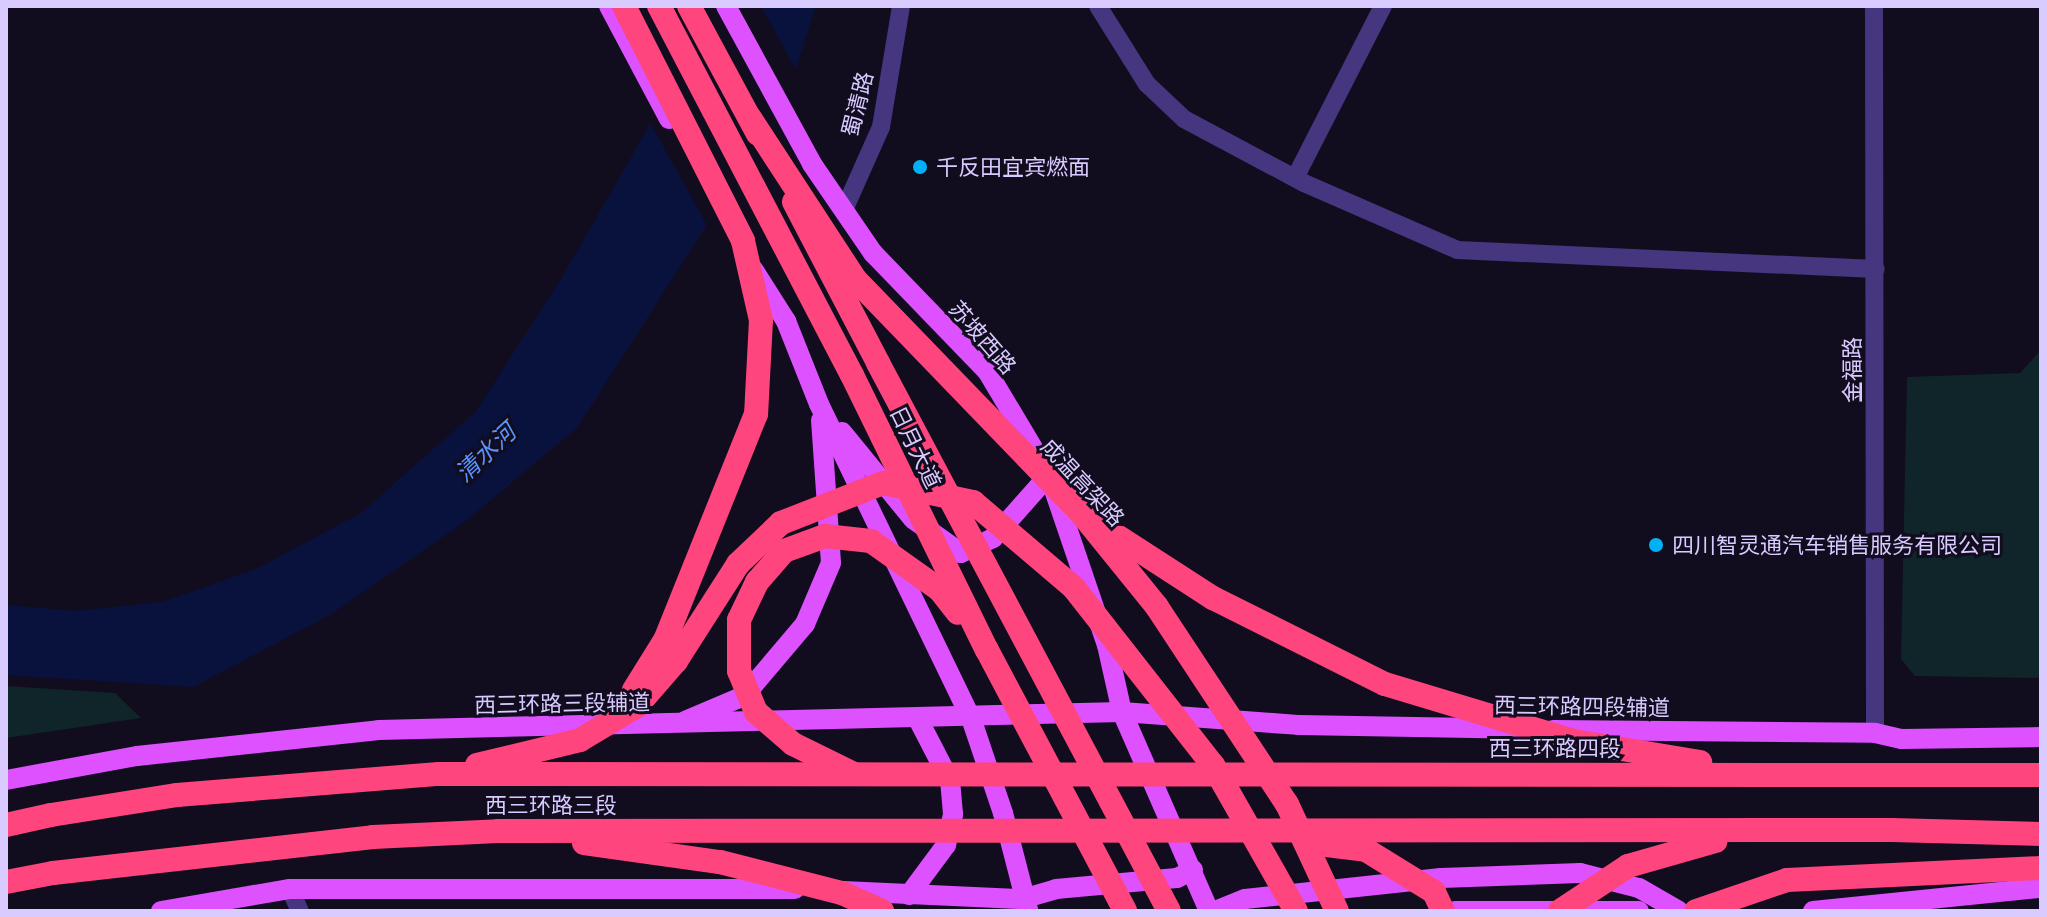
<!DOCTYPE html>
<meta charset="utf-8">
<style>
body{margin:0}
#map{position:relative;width:2047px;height:917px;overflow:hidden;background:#120c1f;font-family:Barlow,"Noto Sans SC",sans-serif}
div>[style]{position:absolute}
.green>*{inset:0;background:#0f2529}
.water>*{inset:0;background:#08123c}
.pier>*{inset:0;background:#120c1f}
.minor>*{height:18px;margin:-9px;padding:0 9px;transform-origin:9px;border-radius:9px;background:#45367f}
.major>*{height:20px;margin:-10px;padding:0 10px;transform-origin:10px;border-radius:10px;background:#dd51ff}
.highway>*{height:24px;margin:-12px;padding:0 12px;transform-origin:12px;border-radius:12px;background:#ff457d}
.highway-bridge>*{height:24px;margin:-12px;padding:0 12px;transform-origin:12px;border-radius:12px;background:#ff457d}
.dots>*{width:22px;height:22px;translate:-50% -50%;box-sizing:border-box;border:4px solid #120c1f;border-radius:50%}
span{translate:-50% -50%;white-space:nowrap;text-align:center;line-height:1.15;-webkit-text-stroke:6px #120c1f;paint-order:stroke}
.street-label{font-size:22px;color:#d9caff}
.poi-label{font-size:22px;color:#d9caff}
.left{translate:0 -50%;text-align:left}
.water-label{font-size:24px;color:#5894ff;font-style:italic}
.frame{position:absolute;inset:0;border:8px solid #d9caff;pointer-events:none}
</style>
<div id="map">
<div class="green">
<div style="clip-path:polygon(2041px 350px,2041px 678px,1915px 676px,1901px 659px,1907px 377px,2020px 373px)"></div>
<div style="clip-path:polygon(6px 686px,115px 693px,141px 718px,6px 738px)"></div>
</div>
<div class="water">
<div style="clip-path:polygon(718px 6px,816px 6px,797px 65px,703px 231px,577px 428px,466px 521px,330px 615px,193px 687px,6px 675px,6px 605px,75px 611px,162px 602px,256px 569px,361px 513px,476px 411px,561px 279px)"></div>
</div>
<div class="pier">
<div style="clip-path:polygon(714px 6px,761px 6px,797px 72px,709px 229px,650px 122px)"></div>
</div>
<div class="minor">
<div style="left:1098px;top:6px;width:92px;rotate:57.9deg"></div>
<div style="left:1147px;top:84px;width:51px;rotate:43.4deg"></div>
<div style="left:1184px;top:119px;width:136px;rotate:28.1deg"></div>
<div style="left:1304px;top:183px;width:167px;rotate:23.6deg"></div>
<div style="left:1457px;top:250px;width:419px;rotate:2.6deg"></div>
<div style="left:1874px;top:6px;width:727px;rotate:89.92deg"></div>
<div style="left:1295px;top:178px;width:193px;rotate:-62.9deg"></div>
<div style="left:844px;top:210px;width:91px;rotate:-66deg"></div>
<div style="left:881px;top:127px;width:123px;rotate:-80.6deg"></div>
<div style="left:290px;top:889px;width:24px;rotate:66deg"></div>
</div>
<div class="major">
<div style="left:609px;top:6px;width:128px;rotate:62deg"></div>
<div style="left:726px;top:6px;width:180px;rotate:61.4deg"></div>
<div style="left:812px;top:164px;width:108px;rotate:55.6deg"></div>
<div style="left:873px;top:253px;width:164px;rotate:46deg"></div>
<div style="left:987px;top:371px;width:121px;rotate:59.2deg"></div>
<div style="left:1049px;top:475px;width:180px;rotate:71.2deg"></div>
<div style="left:1107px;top:645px;width:69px;rotate:77.4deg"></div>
<div style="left:1122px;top:712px;width:217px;rotate:66.4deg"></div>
<div style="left:753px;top:269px;width:62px;rotate:57.6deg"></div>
<div style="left:786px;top:321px;width:89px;rotate:68.3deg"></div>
<div style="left:819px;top:404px;width:349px;rotate:64.2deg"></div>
<div style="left:971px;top:718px;width:100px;rotate:71.4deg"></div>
<div style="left:1003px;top:813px;width:100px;rotate:75.5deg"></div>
<div style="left:842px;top:432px;width:112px;rotate:50.8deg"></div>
<div style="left:913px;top:519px;width:59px;rotate:35.3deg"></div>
<div style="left:961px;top:553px;width:35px;rotate:-25deg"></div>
<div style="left:993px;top:538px;width:84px;rotate:-48.4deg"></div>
<div style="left:685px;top:721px;width:64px;rotate:-23deg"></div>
<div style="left:744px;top:696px;width:94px;rotate:-49.7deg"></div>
<div style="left:805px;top:624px;width:66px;rotate:-66.9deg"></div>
<div style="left:831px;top:563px;width:143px;rotate:-94deg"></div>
<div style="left:1553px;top:730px;width:322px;rotate:0.5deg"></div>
<div style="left:1875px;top:733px;width:27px;rotate:13deg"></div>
<div style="left:1901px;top:739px;width:140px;rotate:-0.8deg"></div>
<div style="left:6px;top:780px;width:133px;rotate:-10.4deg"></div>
<div style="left:137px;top:756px;width:243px;rotate:-6.1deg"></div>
<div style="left:379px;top:730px;width:743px;rotate:-1.39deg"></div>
<div style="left:1122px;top:712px;width:176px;rotate:4.2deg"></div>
<div style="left:1298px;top:725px;width:219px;rotate:1deg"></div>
<div style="left:843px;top:891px;width:179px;rotate:2.6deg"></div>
<div style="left:1022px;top:899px;width:35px;rotate:-16deg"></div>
<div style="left:1056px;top:889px;width:121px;rotate:-5.2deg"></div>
<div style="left:1177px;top:878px;width:18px;rotate:-27deg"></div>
<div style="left:909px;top:895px;width:62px;rotate:-53.5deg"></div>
<div style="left:946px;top:845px;width:32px;rotate:-77deg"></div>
<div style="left:953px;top:814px;width:33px;rotate:-95deg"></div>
<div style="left:950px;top:781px;width:68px;rotate:-117.3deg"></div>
<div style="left:161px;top:911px;width:131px;rotate:-9.7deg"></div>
<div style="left:290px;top:889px;width:505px"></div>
<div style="left:1215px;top:911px;width:32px;rotate:-22deg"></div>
<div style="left:1245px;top:899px;width:197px;rotate:-6.1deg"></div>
<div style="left:1441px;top:878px;width:139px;rotate:-2.1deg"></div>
<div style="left:1580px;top:873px;width:61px;rotate:14.3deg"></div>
<div style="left:1639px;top:888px;width:46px;rotate:29.9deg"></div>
<div style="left:1455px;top:911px;width:184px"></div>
<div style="left:1813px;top:911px;width:229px;rotate:-5.8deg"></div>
</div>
<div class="highway">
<div style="left:659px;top:6px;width:416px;rotate:62.4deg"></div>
<div style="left:689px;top:6px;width:145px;rotate:61.7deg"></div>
<div style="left:794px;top:202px;width:182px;rotate:62.4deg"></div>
<div style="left:1894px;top:775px;width:147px"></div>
<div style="left:6px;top:825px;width:46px;rotate:-12.5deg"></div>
<div style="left:1892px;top:830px;width:149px;rotate:1.5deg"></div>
<div style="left:6px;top:882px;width:48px;rotate:-10.8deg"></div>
<div style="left:1696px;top:911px;width:96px;rotate:-18.8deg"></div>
<div style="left:1787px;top:880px;width:254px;rotate:-2.7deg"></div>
</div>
<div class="highway-bridge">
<div style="left:624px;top:6px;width:263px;rotate:63.1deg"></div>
<div style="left:743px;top:241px;width:81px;rotate:77.2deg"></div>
<div style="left:761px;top:320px;width:94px;rotate:93deg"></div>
<div style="left:756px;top:414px;width:244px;rotate:111.9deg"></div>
<div style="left:665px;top:640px;width:59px;rotate:121.8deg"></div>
<div style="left:750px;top:118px;width:192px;rotate:56.9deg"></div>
<div style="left:855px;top:279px;width:325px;rotate:46deg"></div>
<div style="left:1081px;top:513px;width:121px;rotate:51deg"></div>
<div style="left:1157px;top:607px;width:236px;rotate:56.6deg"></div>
<div style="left:1287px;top:804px;width:118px;rotate:65deg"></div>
<div style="left:878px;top:363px;width:620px;rotate:62.03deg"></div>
<div style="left:852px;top:375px;width:306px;rotate:63.9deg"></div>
<div style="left:987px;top:650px;width:295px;rotate:62.1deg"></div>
<div style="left:1100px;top:525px;width:135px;rotate:32.9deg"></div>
<div style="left:1213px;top:598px;width:192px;rotate:26.6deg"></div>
<div style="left:1385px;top:684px;width:197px;rotate:16.8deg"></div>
<div style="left:1574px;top:741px;width:128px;rotate:9.5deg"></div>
<div style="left:477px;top:765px;width:106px;rotate:-13.6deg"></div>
<div style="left:580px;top:740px;width:66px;rotate:-30.8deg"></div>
<div style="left:637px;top:706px;width:60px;rotate:-49.1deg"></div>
<div style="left:676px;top:661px;width:115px;rotate:-57.4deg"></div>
<div style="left:738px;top:564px;width:59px;rotate:-43.6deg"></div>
<div style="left:781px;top:523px;width:110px;rotate:-21.4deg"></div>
<div style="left:883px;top:483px;width:92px;rotate:11.9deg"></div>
<div style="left:973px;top:502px;width:133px;rotate:40.4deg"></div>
<div style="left:1074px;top:588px;width:225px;rotate:51.9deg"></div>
<div style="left:1213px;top:765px;width:168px;rotate:60.4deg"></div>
<div style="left:854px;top:774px;width:68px;rotate:-153.8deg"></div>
<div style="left:793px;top:744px;width:49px;rotate:-139.1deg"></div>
<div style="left:756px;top:712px;width:44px;rotate:-112.5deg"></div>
<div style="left:739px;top:671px;width:51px;rotate:-90deg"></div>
<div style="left:739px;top:620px;width:42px;rotate:-64.7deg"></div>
<div style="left:757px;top:582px;width:41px;rotate:-48.9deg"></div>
<div style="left:784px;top:551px;width:44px;rotate:-20.1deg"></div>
<div style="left:825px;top:536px;width:46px;rotate:6.2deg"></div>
<div style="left:871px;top:541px;width:85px;rotate:35.4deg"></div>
<div style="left:940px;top:590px;width:29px;rotate:52deg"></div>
<div style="left:51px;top:815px;width:128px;rotate:-9deg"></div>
<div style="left:177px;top:795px;width:263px;rotate:-4.6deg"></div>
<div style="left:439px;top:774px;width:1455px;rotate:0.04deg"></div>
<div style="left:584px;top:843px;width:137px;rotate:8deg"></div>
<div style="left:720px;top:862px;width:126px;rotate:14.3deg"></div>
<div style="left:842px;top:893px;width:44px;rotate:24.2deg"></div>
<div style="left:1318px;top:844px;width:48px;rotate:7.1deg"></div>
<div style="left:1366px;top:850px;width:80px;rotate:31.7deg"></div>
<div style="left:1434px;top:892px;width:21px;rotate:65deg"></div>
<div style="left:53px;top:873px;width:322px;rotate:-6.4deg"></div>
<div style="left:373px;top:837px;width:125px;rotate:-2.7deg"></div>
<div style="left:498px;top:831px;width:1394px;rotate:-0.04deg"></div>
<div style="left:1560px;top:911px;width:82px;rotate:-33.5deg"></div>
<div style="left:1628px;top:866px;width:91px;rotate:-15.9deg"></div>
</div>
<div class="dots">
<div style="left:920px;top:167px;background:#00b1f5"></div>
<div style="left:1656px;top:545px;background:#00b1f5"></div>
</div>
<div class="street-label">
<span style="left:857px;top:104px;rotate:-76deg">蜀清路</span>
<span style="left:983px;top:337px;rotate:49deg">苏坡西路</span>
<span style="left:1852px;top:370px;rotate:-90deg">金福路</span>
<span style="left:916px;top:447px;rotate:64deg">日月大道</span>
<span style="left:1083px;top:482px;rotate:47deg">成温高架路</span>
<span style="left:562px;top:703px;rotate:-1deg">西三环路三段辅道</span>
<span style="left:1582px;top:706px;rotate:1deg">西三环路四段辅道</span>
<span style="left:1555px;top:748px">西三环路四段</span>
<span style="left:551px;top:805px">西三环路三段</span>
</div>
<div class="poi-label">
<span class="left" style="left:936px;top:167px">千反田宜宾燃面</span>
<span class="left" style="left:1672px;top:545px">四川智灵通汽车销售服务有限公司</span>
</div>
<div class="water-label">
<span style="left:485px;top:452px;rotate:-43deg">清水河</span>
</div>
<div class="frame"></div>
</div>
